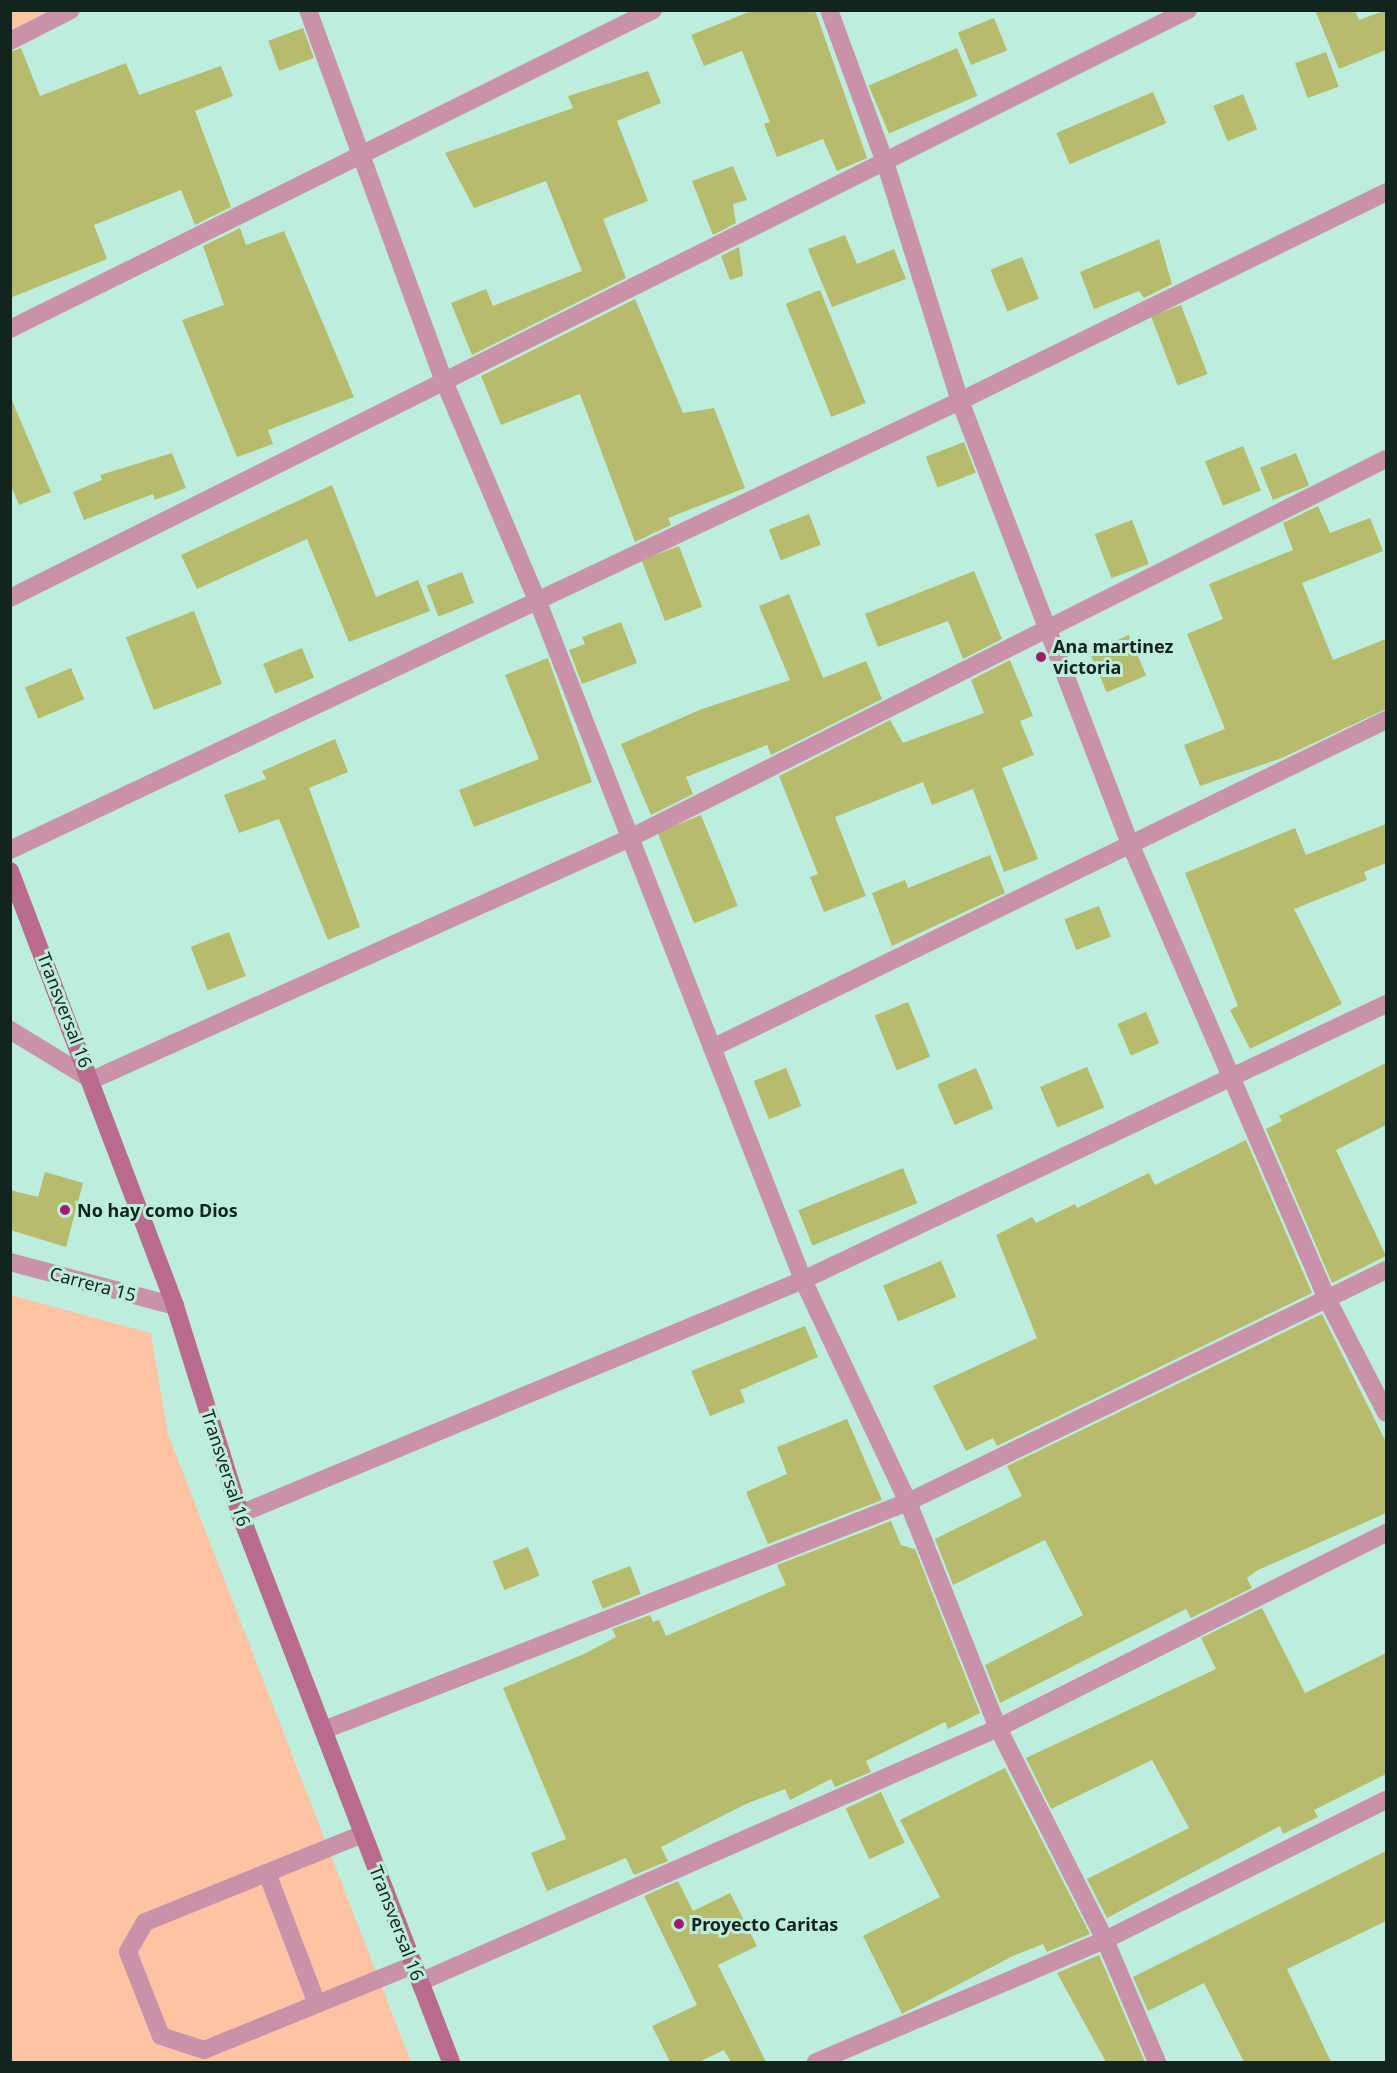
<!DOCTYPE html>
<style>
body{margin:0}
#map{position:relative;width:1397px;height:2073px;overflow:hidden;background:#bdeddc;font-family:"Noto Sans",sans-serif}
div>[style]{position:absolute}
.green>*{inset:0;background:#fdc4a3}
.building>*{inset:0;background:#b7bc6d;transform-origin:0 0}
.service>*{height:18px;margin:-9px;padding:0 9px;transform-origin:9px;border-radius:9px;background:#c992aa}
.minor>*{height:18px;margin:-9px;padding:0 9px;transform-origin:9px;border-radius:9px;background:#c992aa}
.secondary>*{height:18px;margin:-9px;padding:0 9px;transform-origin:9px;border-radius:9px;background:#b96a8f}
.dots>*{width:16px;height:16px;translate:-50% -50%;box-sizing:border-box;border:3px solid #bdeddc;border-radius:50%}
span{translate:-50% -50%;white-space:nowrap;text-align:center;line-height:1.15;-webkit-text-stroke:6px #bdeddc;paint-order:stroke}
.poi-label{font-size:18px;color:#12241e;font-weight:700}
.left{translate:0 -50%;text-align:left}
.street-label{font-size:18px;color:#12241e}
.frame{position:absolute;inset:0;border:12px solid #12241e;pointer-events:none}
</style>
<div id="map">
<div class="green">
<div style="clip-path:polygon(11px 10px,48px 10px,48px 11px,11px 31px)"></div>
<div style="clip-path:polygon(10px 1295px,151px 1333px,168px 1434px,411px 2062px,11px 2062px)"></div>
</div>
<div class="building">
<div style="clip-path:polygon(754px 10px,815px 10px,867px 158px,837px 171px,823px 139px,777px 157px,764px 124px,770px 122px,742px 51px,704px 66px,691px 35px)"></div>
<div style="clip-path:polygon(1315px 10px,1355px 10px,1359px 20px,1386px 10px,1386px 50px,1339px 69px)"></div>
<div style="left:994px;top:18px;width:35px;height:39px;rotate:68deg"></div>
<div style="left:303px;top:28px;width:32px;height:37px;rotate:70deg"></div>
<div style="clip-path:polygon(21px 48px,40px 96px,126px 63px,139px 95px,221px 66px,233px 96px,195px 111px,231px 207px,195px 225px,181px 190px,94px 225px,107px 259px,10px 298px,10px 52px)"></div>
<div style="left:957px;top:48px;width:52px;height:96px;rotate:67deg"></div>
<div style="left:1326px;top:52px;width:37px;height:33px;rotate:70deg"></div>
<div style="clip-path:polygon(648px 71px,661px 103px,617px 121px,648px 201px,603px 219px,626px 278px,472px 355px,451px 303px,486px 289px,493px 306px,582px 271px,546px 181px,474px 208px,445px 153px,573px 108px,568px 96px)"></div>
<div style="left:1153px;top:92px;width:34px;height:105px;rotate:67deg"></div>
<div style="left:1243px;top:94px;width:38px;height:32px;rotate:68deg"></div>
<div style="clip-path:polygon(733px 166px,747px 200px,733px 204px,736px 223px,713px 235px,692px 181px)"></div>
<div style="clip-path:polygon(240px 228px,246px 245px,284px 231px,354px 397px,268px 430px,273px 444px,237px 457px,182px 320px,224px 305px,203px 246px)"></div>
<div style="clip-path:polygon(845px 235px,857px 264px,894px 249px,906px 279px,832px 307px,808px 249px)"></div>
<div style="clip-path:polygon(1159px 239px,1172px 284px,1144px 298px,1139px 291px,1094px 309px,1080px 272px)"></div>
<div style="clip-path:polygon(739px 247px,743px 276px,730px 280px,721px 256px)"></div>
<div style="left:1022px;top:257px;width:45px;height:34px;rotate:68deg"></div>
<div style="left:820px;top:290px;width:122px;height:37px;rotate:68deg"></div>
<div style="clip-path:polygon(635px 299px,683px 413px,714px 408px,745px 488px,668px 518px,671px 525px,635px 542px,580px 394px,501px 425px,481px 376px)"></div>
<div style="left:1181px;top:305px;width:74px;height:32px;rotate:69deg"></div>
<div style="clip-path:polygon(10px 396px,51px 492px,19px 505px,10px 484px)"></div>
<div style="left:964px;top:442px;width:33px;height:41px;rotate:69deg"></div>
<div style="left:1243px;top:446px;width:48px;height:41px;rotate:68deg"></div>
<div style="clip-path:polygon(172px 453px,186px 488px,155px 500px,153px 494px,84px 520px,73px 492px,102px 480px,100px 475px)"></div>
<div style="left:1296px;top:453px;width:35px;height:39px;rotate:68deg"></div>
<div style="clip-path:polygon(332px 485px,376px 597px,418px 580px,430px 611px,349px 642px,307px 539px,197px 589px,181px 555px)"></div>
<div style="clip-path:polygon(1318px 506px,1330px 533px,1370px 518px,1383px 551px,1302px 583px,1333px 660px,1386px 639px,1386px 709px,1282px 758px,1200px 786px,1184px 745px,1225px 729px,1187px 634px,1223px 619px,1209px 584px,1293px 550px,1283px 523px)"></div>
<div style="left:809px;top:514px;width:33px;height:43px;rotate:69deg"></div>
<div style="left:1132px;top:520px;width:47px;height:40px;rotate:69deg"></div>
<div style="left:679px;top:546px;width:65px;height:40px;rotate:69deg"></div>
<div style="clip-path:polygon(974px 571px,1002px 639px,963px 659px,948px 621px,878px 647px,865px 614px)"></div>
<div style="left:462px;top:572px;width:33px;height:38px;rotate:69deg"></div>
<div style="clip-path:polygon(789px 594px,823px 678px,866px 661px,882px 699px,771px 755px,767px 745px,686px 777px,693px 794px,651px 815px,621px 744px,702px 709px,790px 680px,759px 606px)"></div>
<div style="left:194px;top:611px;width:78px;height:73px;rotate:69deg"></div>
<div style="clip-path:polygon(621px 622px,637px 663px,582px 684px,569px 650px,585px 644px,582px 637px)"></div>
<div style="left:1129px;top:635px;width:44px;height:43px;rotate:67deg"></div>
<div style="left:302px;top:648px;width:32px;height:42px;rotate:68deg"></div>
<div style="clip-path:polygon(548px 658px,592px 782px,474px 827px,459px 790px,539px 759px,505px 675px)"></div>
<div style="clip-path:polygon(1010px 660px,1033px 716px,1020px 721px,1034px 755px,1002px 768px,1038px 859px,1004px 872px,973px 789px,932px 805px,923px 782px,835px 817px,866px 896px,824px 912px,810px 877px,818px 874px,779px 776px,890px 720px,903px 743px,984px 713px,971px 680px)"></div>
<div style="left:71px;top:668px;width:34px;height:50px;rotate:67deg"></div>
<div style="clip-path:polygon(335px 739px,348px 772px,309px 788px,360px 927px,328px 940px,279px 819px,239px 833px,224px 795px,266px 779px,262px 771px)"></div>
<div style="left:701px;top:815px;width:98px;height:47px;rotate:68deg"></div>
<div style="clip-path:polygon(1386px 824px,1386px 863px,1364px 872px,1367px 880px,1294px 909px,1342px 1004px,1250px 1049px,1230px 1010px,1238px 1006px,1185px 873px,1295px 828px,1306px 855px)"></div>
<div style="clip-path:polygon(990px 855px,1005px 893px,892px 946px,872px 893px,905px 880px,908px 888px)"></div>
<div style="left:1099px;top:906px;width:33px;height:37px;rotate:69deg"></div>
<div style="left:229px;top:932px;width:47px;height:41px;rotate:69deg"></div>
<div style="left:908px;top:1002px;width:59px;height:36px;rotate:68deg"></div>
<div style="left:1146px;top:1012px;width:34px;height:31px;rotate:67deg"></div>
<div style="clip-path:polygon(1386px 1063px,1386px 1125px,1336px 1150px,1386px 1256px,1332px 1283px,1266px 1129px,1282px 1121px,1279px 1116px)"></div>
<div style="left:1087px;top:1067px;width:44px;height:51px;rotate:67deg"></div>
<div style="left:786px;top:1068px;width:41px;height:35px;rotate:68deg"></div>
<div style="left:976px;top:1068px;width:44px;height:42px;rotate:67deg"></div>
<div style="clip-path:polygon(1246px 1140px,1312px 1293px,997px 1446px,993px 1438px,966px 1451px,933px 1386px,1037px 1338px,996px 1235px,1032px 1217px,1036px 1223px,1075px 1204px,1077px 1208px,1149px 1173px,1155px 1185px)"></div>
<div style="left:903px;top:1168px;width:38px;height:113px;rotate:68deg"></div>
<div style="clip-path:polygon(45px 1172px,83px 1183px,66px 1247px,10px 1230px,10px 1190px,38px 1197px)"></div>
<div style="left:941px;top:1261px;width:39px;height:63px;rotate:67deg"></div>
<div style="clip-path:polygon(1322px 1314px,1386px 1442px,1386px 1513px,1258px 1570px,1247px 1578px,1252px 1588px,1191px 1618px,1186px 1609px,1000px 1703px,985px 1665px,1083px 1615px,1045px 1540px,953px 1585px,935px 1539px,1022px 1496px,1007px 1466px)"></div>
<div style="clip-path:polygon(805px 1326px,818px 1357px,740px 1390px,745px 1402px,710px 1416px,691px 1371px)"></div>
<div style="clip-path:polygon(847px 1419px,882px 1500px,768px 1544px,746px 1492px,787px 1474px,777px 1447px)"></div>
<div style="clip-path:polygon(891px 1521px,901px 1545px,915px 1549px,980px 1713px,948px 1729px,945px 1722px,866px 1761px,871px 1772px,835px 1787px,831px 1779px,790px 1800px,785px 1789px,746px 1804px,661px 1847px,668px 1861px,634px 1875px,626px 1858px,547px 1891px,531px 1853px,566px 1839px,503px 1688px,584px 1654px,616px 1637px,612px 1629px,650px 1615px,653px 1622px,659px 1620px,666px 1636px,786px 1585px,777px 1565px)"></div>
<div style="left:528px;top:1547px;width:31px;height:38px;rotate:68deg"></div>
<div style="left:630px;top:1566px;width:30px;height:41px;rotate:69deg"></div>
<div style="clip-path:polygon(1262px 1608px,1305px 1693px,1386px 1653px,1386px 1774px,1314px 1810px,1318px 1817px,1283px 1834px,1280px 1826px,1107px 1918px,1087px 1879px,1189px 1828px,1152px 1760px,1051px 1809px,1026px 1758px,1216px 1669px,1201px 1638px)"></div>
<div style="clip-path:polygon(1005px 1768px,1090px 1934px,1047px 1952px,1043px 1944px,1013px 1956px,902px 2014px,863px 1936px,940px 1897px,900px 1820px)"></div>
<div style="left:881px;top:1792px;width:56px;height:39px;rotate:65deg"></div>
<div style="clip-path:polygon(1386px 1851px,1386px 1921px,1287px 1969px,1331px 2062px,1244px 2062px,1204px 1983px,1148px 2011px,1133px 1977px)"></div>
<div style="clip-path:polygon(678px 1881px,693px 1911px,730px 1893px,757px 1946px,718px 1965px,766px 2062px,731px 2062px,724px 2050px,699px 2062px,670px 2062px,652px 2026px,697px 2005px,644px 1896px)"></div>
<div style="clip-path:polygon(1099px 1955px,1145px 2062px,1106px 2062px,1057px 1973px)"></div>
</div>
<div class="service">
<div style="left:363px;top:1834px;width:235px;rotate:158deg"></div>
<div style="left:145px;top:1922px;width:34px;rotate:120deg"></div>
<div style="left:128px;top:1952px;width:90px;rotate:68.6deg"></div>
<div style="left:161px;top:2036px;width:45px;rotate:18deg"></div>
<div style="left:204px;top:2050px;width:226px;rotate:-22.1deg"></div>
<div style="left:267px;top:1873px;width:140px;rotate:69.1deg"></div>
</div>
<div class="minor">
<div style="left:308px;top:10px;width:395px;rotate:69.9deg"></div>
<div style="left:444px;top:381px;width:240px;rotate:67deg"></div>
<div style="left:538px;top:602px;width:728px;rotate:68.65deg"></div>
<div style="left:803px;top:1280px;width:246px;rotate:64.7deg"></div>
<div style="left:908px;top:1502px;width:243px;rotate:68.3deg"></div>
<div style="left:998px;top:1728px;width:237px;rotate:63.2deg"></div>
<div style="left:1105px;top:1940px;width:133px;rotate:66.9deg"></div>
<div style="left:829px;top:10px;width:162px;rotate:69.8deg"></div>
<div style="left:885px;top:162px;width:250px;rotate:72.6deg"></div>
<div style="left:960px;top:401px;width:479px;rotate:69deg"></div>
<div style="left:1132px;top:848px;width:491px;rotate:66.6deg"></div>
<div style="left:1327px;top:1299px;width:128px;rotate:62.6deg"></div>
<div style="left:10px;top:41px;width:68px;rotate:-26.9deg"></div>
<div style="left:10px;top:329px;width:718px;rotate:-26.39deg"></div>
<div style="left:10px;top:598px;width:1317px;rotate:-26.53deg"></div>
<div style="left:10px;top:850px;width:1051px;rotate:-25.3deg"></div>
<div style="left:960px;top:401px;width:475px;rotate:-26.1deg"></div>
<div style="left:10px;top:1030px;width:96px;rotate:31.4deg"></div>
<div style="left:92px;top:1080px;width:590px;rotate:-24.22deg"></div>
<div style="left:630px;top:838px;width:846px;rotate:-26.63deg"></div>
<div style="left:712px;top:1048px;width:750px;rotate:-25.95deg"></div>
<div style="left:10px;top:1262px;width:171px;rotate:14.9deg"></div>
<div style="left:240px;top:1514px;width:610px;rotate:-22.57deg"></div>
<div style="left:803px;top:1280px;width:645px;rotate:-25.33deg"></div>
<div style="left:324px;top:1730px;width:627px;rotate:-21.33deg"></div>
<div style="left:908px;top:1502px;width:531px;rotate:-25.89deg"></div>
<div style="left:420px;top:1982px;width:631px;rotate:-23.72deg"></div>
<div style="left:998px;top:1728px;width:434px;rotate:-26.7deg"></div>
<div style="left:816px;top:2062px;width:314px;rotate:-22.9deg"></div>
<div style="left:1105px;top:1940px;width:314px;rotate:-26.5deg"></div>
</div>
<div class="secondary">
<div style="left:10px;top:871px;width:465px;rotate:69.2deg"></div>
<div style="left:175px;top:1306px;width:218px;rotate:72.6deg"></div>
<div style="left:240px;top:1514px;width:587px;rotate:68.94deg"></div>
</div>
<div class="dots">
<div style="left:1041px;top:657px;background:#a11b68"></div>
<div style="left:65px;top:1210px;background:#a11b68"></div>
<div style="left:679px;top:1924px;background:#a11b68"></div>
</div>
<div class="poi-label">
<span class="left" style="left:1053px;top:657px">Ana martinez<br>victoria</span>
<span class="left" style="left:77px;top:1210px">No hay como Dios</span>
<span class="left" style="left:691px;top:1924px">Proyecto Caritas</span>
</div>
<div class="street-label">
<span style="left:65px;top:1010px;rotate:69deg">Transversal 16</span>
<span style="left:93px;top:1284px;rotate:15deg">Carrera 15</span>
<span style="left:226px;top:1468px;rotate:72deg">Transversal 16</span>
<span style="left:397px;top:1923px;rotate:69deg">Transversal 16</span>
</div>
<div class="frame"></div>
</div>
